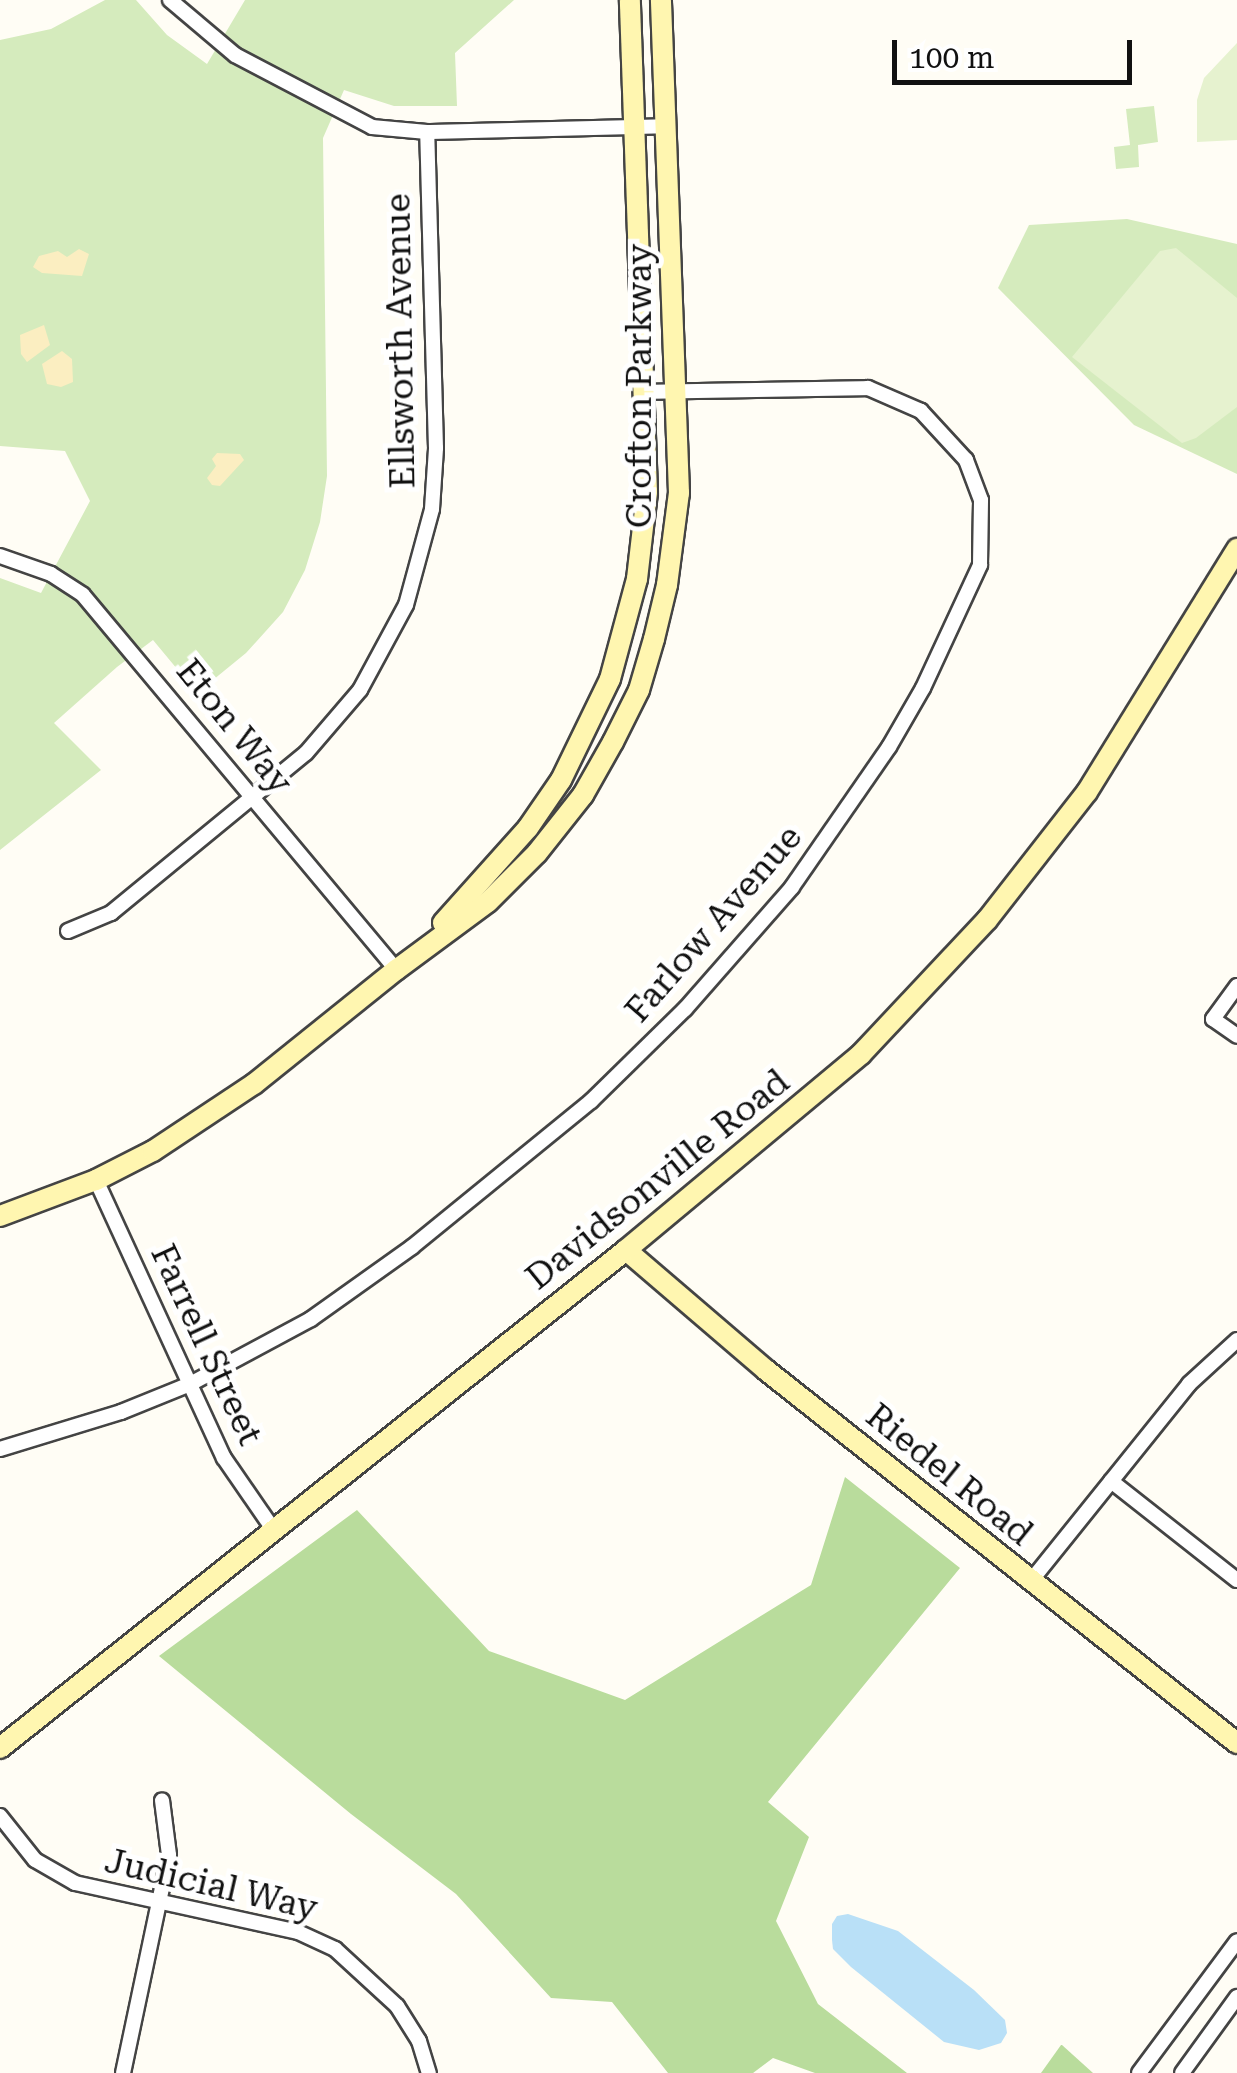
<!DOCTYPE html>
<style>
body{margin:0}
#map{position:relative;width:1237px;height:2073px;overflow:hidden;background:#fffdf5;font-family:"Roboto Serif",serif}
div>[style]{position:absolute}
.green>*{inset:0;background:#d5ebbd}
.forest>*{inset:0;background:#b9dc9c}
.sand>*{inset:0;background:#fbeec1}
.pitch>*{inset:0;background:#e6f2cf}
.water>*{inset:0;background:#b9e0f7}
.roads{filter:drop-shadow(2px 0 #444) drop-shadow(-2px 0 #444) drop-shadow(0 2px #444) drop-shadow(0 -2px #444)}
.street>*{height:14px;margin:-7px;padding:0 7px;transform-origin:7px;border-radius:7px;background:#fff}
.secondary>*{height:20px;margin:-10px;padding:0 10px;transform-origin:10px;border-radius:10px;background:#fff6b0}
span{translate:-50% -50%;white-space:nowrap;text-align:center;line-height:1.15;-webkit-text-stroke:10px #fff;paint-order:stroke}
.street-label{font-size:35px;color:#111}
.scale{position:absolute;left:892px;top:40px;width:240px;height:45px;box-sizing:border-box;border:5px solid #111;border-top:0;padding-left:12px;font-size:30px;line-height:35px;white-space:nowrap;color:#111;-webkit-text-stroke:8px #fff;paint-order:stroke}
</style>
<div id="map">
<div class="green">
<div style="clip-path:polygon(105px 0,136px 0,167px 35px,207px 64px,245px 0,514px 0,455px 53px,457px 106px,394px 106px,344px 90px,323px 138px,327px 476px,320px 522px,305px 570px,283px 612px,246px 653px,197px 693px,153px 640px,117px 667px,54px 723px,101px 770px,0 850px,0 578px,41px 593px,90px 501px,65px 451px,0 446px,0 40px,51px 29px)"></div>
<div style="clip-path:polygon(1154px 106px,1158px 142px,1138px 145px,1139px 167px,1116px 169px,1114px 147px,1130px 145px,1126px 109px)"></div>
<div style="clip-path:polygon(1127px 219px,1237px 244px,1237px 474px,1134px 425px,998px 288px,1029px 225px)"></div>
</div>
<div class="forest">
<div style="clip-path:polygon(845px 1477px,960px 1568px,768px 1802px,809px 1837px,776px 1921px,818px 2004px,907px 2073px,815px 2073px,773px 2058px,753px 2073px,668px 2073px,612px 2002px,551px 1998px,456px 1894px,351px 1814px,159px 1656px,357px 1510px,489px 1651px,625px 1700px,811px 1585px)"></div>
<div style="clip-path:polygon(1061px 2045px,1062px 2045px,1093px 2073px,1041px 2073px)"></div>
</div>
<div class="sand">
<div style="clip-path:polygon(79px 249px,89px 254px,82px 276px,42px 273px,33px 267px,39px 256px,58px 251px,67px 257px)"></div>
<div style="clip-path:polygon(44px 325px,50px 345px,27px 362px,21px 354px,20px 335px)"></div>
<div style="clip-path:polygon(62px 351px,72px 359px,73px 382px,61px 387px,47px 384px,42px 364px)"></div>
<div style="clip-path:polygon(217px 453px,240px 454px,244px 460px,220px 486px,212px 485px,207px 478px,216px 466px,212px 459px)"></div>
</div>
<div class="pitch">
<div style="clip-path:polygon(1237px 43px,1237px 140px,1197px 142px,1197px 100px,1204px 78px)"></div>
<div style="clip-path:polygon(1176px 248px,1237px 298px,1237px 407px,1196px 438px,1182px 443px,1072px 357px,1160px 251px)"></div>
</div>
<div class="water">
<div style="clip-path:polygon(848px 1914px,898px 1931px,974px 1990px,1005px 2020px,1007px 2033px,1001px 2043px,979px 2050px,944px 2042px,851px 1967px,833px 1949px,832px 1940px,832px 1924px,837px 1916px)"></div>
</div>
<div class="roads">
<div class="street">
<div style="left:170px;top:0;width:85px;rotate:40.2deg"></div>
<div style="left:235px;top:55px;width:155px;rotate:27.7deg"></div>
<div style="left:372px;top:127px;width:55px;rotate:5.2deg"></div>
<div style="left:427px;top:132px;width:241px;rotate:-1.4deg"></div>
<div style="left:0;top:556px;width:54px;rotate:19.4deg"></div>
<div style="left:51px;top:574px;width:38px;rotate:33deg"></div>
<div style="left:83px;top:595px;width:488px;rotate:50.1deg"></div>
<div style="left:68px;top:931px;width:47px;rotate:-22.7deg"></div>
<div style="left:111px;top:913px;width:252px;rotate:-39.4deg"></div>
<div style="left:306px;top:753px;width:83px;rotate:-49.4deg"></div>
<div style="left:360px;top:690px;width:97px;rotate:-61.6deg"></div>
<div style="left:406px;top:605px;width:99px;rotate:-74.8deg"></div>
<div style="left:432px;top:509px;width:61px;rotate:-86.2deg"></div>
<div style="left:436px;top:448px;width:316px;rotate:-91.6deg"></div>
<div style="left:1237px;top:986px;width:41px;rotate:126deg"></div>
<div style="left:1213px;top:1019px;width:29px;rotate:35deg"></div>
<div style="left:96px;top:1180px;width:306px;rotate:65.3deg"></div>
<div style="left:224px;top:1458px;width:86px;rotate:55.4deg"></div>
<div style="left:0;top:1449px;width:127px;rotate:-17deg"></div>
<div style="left:121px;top:1412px;width:74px;rotate:-22.1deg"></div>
<div style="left:190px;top:1384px;width:137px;rotate:-28.2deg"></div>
<div style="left:311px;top:1319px;width:124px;rotate:-35.5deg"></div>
<div style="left:412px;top:1247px;width:231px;rotate:-39.2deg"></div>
<div style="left:591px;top:1101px;width:132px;rotate:-44.4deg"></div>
<div style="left:685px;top:1009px;width:162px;rotate:-48.7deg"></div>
<div style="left:792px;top:887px;width:170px;rotate:-55.3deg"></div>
<div style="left:889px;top:747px;width:68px;rotate:-60deg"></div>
<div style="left:923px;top:688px;width:136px;rotate:-65.1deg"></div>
<div style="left:980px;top:565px;width:65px;rotate:-89.1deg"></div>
<div style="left:981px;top:500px;width:43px;rotate:-110.6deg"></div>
<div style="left:966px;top:460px;width:67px;rotate:-132.6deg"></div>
<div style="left:921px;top:411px;width:58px;rotate:-156.5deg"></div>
<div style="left:868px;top:388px;width:223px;rotate:179deg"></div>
<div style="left:1111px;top:1481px;width:160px;rotate:38.2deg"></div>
<div style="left:1030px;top:1582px;width:254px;rotate:-51.2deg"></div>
<div style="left:1189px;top:1384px;width:65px;rotate:-42.5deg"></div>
<div style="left:0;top:1816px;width:56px;rotate:51.5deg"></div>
<div style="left:35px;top:1860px;width:46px;rotate:29.9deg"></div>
<div style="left:75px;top:1883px;width:228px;rotate:12.4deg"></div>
<div style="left:298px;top:1932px;width:41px;rotate:24.7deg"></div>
<div style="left:335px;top:1949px;width:84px;rotate:42.6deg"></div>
<div style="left:397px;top:2006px;width:41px;rotate:57.8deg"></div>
<div style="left:419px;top:2041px;width:34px;rotate:73deg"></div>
<div style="left:123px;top:2073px;width:223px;rotate:-78.1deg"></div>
<div style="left:169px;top:1855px;width:55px;rotate:-97.3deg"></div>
<div style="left:1139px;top:2073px;width:164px;rotate:-53.4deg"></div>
<div style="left:1182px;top:2073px;width:94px;rotate:-54.1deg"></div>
</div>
<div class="secondary">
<div style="left:443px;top:923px;width:127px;rotate:-48.2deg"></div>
<div style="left:528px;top:828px;width:58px;rotate:-55.5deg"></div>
<div style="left:561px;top:780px;width:112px;rotate:-64.1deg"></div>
<div style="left:610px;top:679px;width:104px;rotate:-74.9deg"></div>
<div style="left:637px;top:579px;width:88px;rotate:-83.4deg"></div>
<div style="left:647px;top:492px;width:492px;rotate:-92deg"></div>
<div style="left:0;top:1216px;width:103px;rotate:-20.6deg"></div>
<div style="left:96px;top:1180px;width:64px;rotate:-27deg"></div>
<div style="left:153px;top:1151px;width:121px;rotate:-33.6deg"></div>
<div style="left:254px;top:1084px;width:182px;rotate:-38.8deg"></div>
<div style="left:396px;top:970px;width:114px;rotate:-36.5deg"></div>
<div style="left:488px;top:902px;width:69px;rotate:-45deg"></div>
<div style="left:537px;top:853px;width:74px;rotate:-51.6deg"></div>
<div style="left:583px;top:795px;width:61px;rotate:-60.5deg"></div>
<div style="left:613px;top:742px;width:58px;rotate:-63.4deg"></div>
<div style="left:639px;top:690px;width:53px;rotate:-73.6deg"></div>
<div style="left:654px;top:639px;width:56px;rotate:-76.5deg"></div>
<div style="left:667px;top:585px;width:93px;rotate:-82.6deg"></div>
<div style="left:679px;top:493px;width:493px;rotate:-92.1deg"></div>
<div style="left:626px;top:1250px;width:184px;rotate:40.6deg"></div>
<div style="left:766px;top:1370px;width:601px;rotate:38.38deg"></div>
<div style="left:0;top:1748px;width:800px;rotate:-38.5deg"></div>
<div style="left:626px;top:1250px;width:306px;rotate:-39.8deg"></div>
<div style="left:861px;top:1054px;width:184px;rotate:-46.8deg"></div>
<div style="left:987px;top:920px;width:162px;rotate:-52deg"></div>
<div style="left:1087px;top:792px;width:286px;rotate:-58.3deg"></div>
</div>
</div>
<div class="street-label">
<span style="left:401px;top:341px;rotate:-91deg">Ellsworth Avenue</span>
<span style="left:640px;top:386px;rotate:-90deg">Crofton Parkway</span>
<span style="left:234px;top:727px;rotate:51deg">Eton Way</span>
<span style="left:714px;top:924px;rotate:-49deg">Farlow Avenue</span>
<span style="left:658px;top:1180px;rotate:-39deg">Davidsonville Road</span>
<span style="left:206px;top:1345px;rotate:65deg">Farrell Street</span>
<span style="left:949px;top:1475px;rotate:39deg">Riedel Road</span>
<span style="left:211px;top:1885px;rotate:13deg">Judicial Way</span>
</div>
<div class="scale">100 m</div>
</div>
